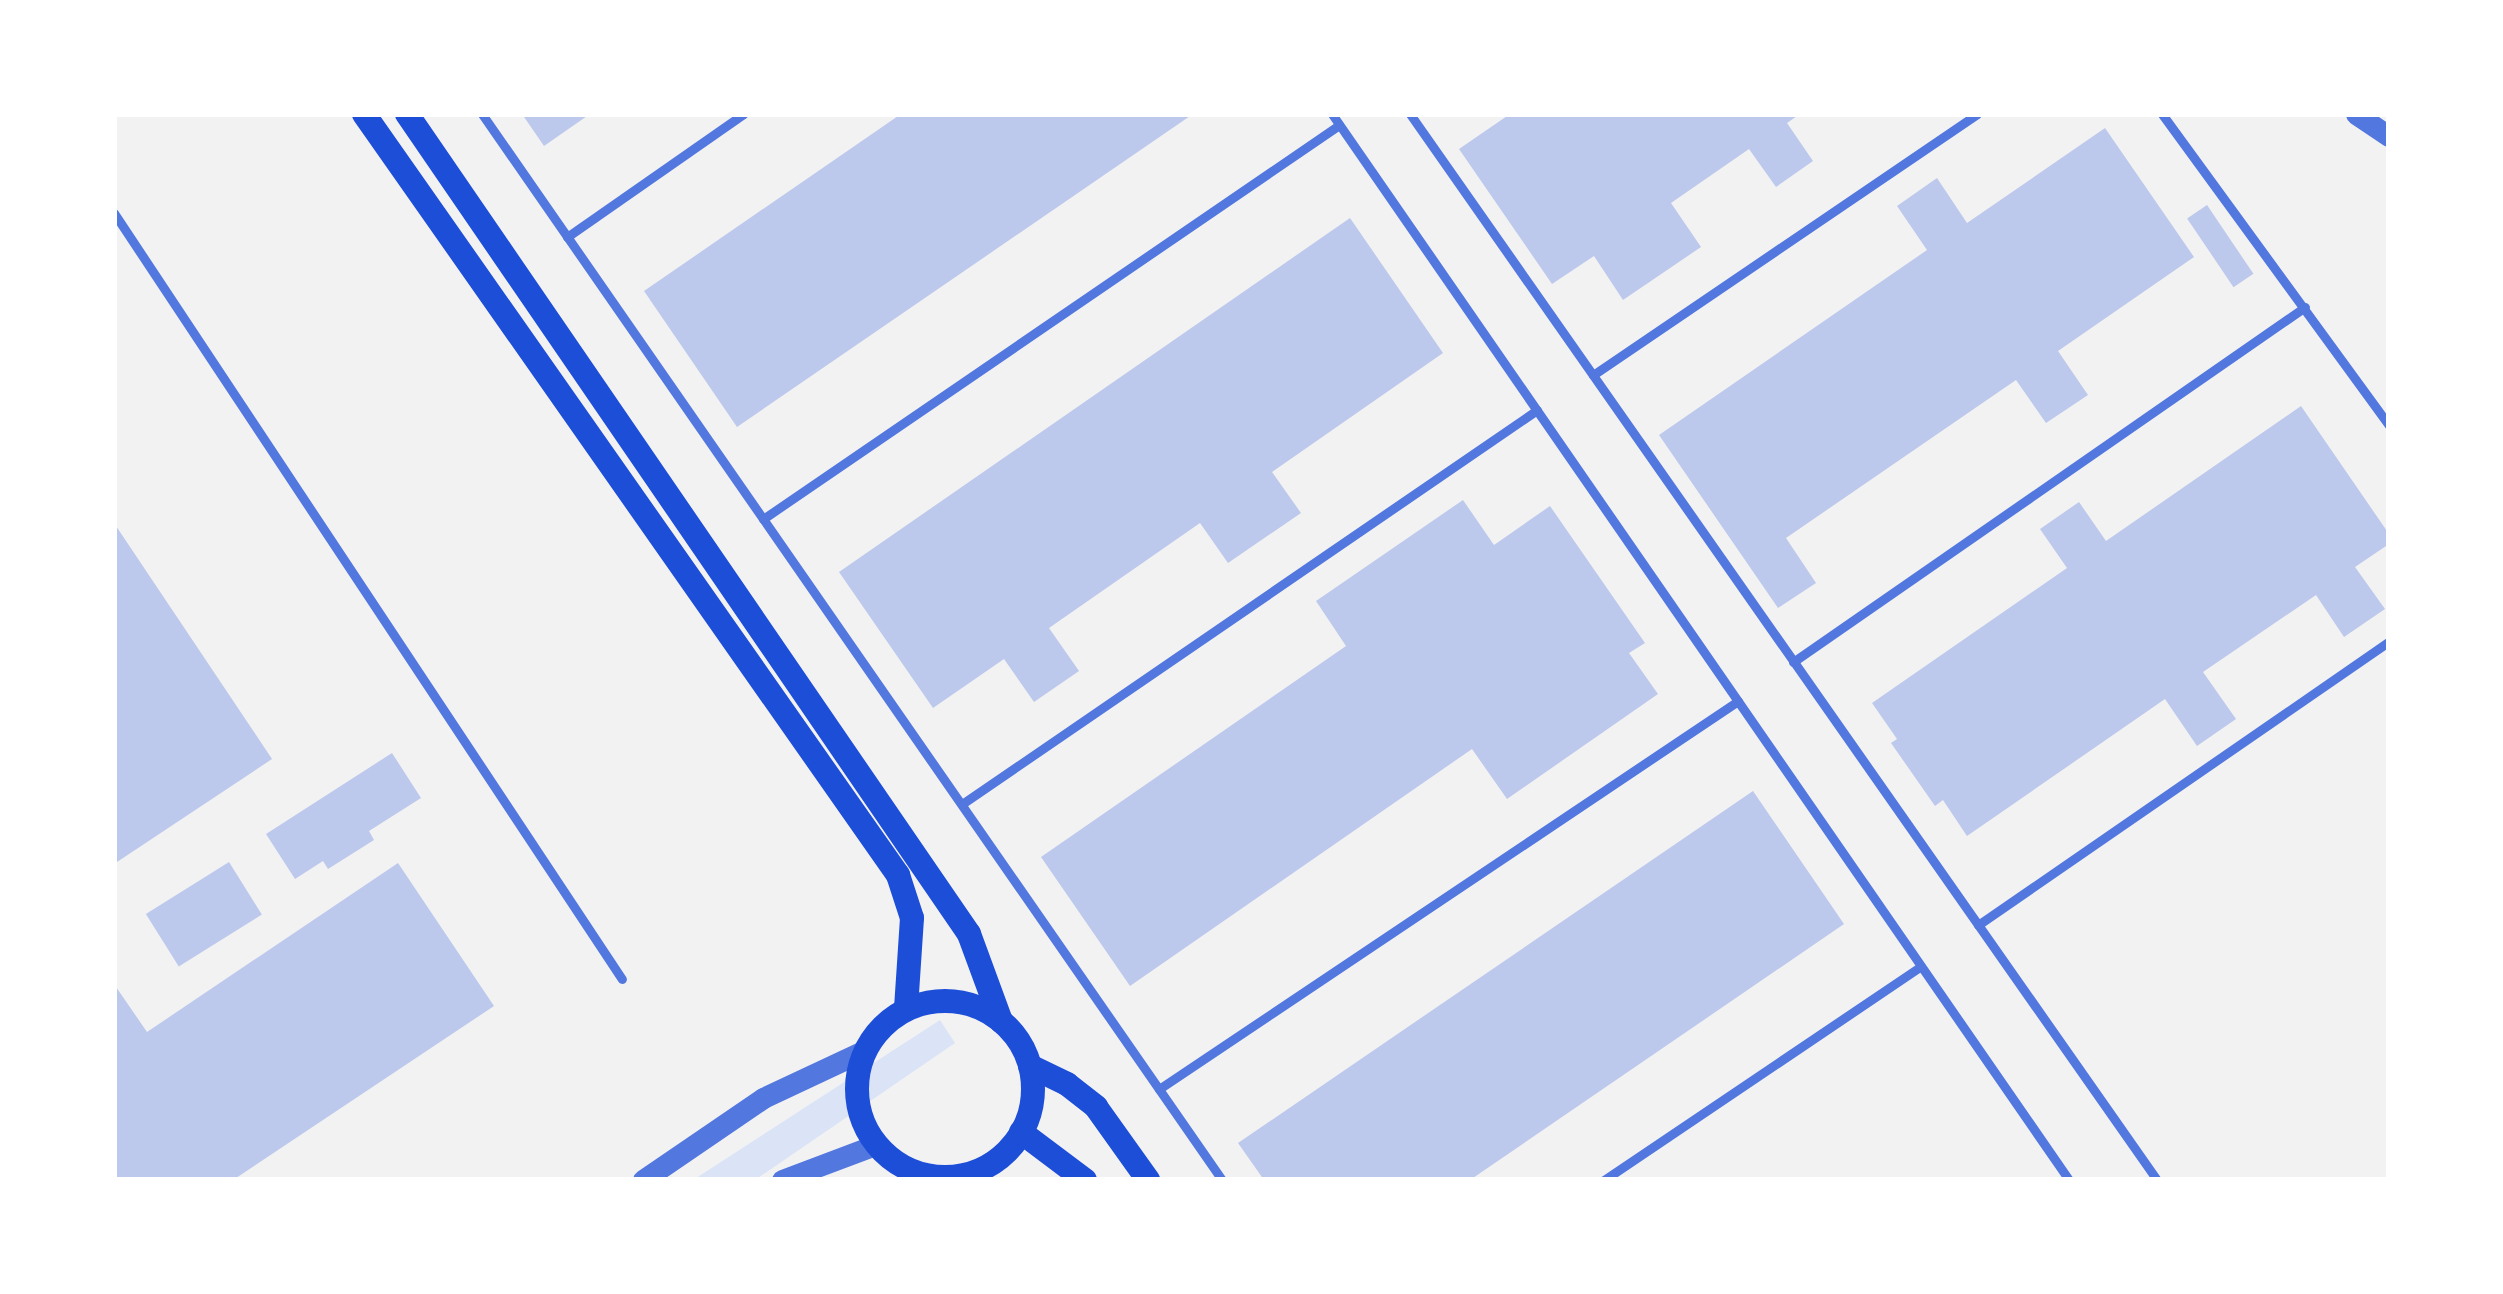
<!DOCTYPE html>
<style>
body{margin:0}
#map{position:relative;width:2503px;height:1294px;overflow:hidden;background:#f2f2f2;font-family:Raleway,sans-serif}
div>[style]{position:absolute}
.green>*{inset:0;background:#dbe4f7}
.building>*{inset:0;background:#bdc9ec;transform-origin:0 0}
.service>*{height:9px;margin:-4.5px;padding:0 4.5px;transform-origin:4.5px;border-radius:4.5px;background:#5277de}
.tertiary>*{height:21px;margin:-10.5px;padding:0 10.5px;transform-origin:10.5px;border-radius:10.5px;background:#5277de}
.secondary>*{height:24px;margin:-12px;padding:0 12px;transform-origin:12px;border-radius:12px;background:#1d4ed8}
.secondary>.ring{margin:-12px;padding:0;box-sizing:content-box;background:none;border:24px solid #1d4ed8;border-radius:50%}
span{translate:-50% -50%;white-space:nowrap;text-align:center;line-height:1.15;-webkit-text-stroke:12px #fff;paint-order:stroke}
.frame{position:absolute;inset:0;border:117px solid #fff;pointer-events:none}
</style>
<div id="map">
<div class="green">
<div style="clip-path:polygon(940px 1020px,955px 1043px,755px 1180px,693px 1180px)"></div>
</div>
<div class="building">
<div style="clip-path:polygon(522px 114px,590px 114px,544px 146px)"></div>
<div style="clip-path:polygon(901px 114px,1193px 114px,737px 427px,644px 291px)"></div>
<div style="clip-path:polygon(1510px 114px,1800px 114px,1787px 123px,1813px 161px,1776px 187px,1749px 149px,1671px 203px,1701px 247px,1623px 300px,1594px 256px,1552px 284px,1459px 149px)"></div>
<div style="clip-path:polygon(2105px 128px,2194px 257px,2058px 351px,2088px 395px,2046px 423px,2016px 380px,1786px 538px,1816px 583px,1778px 608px,1659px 435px,1927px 250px,1897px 206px,1937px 178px,1967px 223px)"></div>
<div style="left:2207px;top:205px;width:83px;height:24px;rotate:56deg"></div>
<div style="clip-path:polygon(1350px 218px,1443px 353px,1272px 472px,1301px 513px,1228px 563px,1200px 523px,1049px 628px,1079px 671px,1034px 702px,1004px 659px,933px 708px,839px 572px)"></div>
<div style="clip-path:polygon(2301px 406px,2389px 534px,2389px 544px,2355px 567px,2385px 609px,2344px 637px,2316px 595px,2203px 672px,2236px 719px,2197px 746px,2165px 699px,1967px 836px,1943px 800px,1935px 806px,1891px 743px,1897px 739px,1872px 703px,2067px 568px,2040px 529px,2079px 502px,2106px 541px)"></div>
<div style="clip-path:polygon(1463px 500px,1494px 545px,1550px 506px,1645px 643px,1629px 653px,1658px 694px,1507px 799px,1472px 749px,1130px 986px,1041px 857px,1346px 646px,1316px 601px)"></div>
<div style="clip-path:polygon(114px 523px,272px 759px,114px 864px)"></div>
<div style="clip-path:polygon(392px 753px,421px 798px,369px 831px,374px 840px,328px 869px,323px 861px,295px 879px,266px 834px)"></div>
<div style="clip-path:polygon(1753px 791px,1844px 924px,1470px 1180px,1264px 1180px,1238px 1143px)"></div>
<div style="left:229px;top:862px;width:62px;height:98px;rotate:58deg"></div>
<div style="clip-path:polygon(398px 863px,494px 1006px,233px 1180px,114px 1180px,114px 984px,147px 1032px)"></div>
</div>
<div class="service">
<div style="left:482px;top:114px;width:1298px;rotate:55.23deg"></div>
<div style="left:1332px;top:114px;width:1296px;rotate:55.34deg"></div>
<div style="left:1410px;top:114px;width:1302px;rotate:54.98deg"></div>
<div style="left:2162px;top:114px;width:385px;rotate:53.9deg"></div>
<div style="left:114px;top:213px;width:919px;rotate:56.45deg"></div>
<div style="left:567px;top:237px;width:215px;rotate:-34.9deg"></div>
<div style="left:1593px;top:375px;width:464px;rotate:-34.2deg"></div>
<div style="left:763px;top:519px;width:698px;rotate:-34.37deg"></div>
<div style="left:1793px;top:662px;width:623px;rotate:-34.74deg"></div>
<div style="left:962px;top:804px;width:697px;rotate:-34.42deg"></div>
<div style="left:1978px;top:925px;width:500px;rotate:-34.6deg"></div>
<div style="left:1159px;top:1089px;width:697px;rotate:-33.83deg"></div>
<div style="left:946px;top:1178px;width:2px;rotate:63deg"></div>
<div style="left:1604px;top:1180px;width:382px;rotate:-34deg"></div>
</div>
<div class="tertiary">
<div style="left:2356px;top:114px;width:40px;rotate:34deg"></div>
<div style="left:643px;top:1180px;width:145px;rotate:-34.3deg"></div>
<div style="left:763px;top:1098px;width:113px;rotate:-25.2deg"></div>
<div style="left:782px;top:1180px;width:99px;rotate:-20.6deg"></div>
</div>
<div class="secondary">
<div style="left:364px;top:114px;width:930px;rotate:54.94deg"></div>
<div style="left:898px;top:875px;width:45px;rotate:72deg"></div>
<div style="left:912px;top:918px;width:91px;rotate:93.8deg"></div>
<div style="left:407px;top:114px;width:994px;rotate:55.57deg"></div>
<div style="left:969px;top:934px;width:93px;rotate:69.8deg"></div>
<div class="ring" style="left:857px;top:1001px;width:152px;height:152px"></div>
<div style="left:1030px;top:1066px;width:41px;rotate:25.9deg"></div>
<div style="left:1067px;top:1084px;width:37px;rotate:38deg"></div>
<div style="left:1096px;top:1107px;width:90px;rotate:54.5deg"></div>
<div style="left:1021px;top:1132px;width:80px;rotate:36.9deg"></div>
</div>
<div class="frame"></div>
</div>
